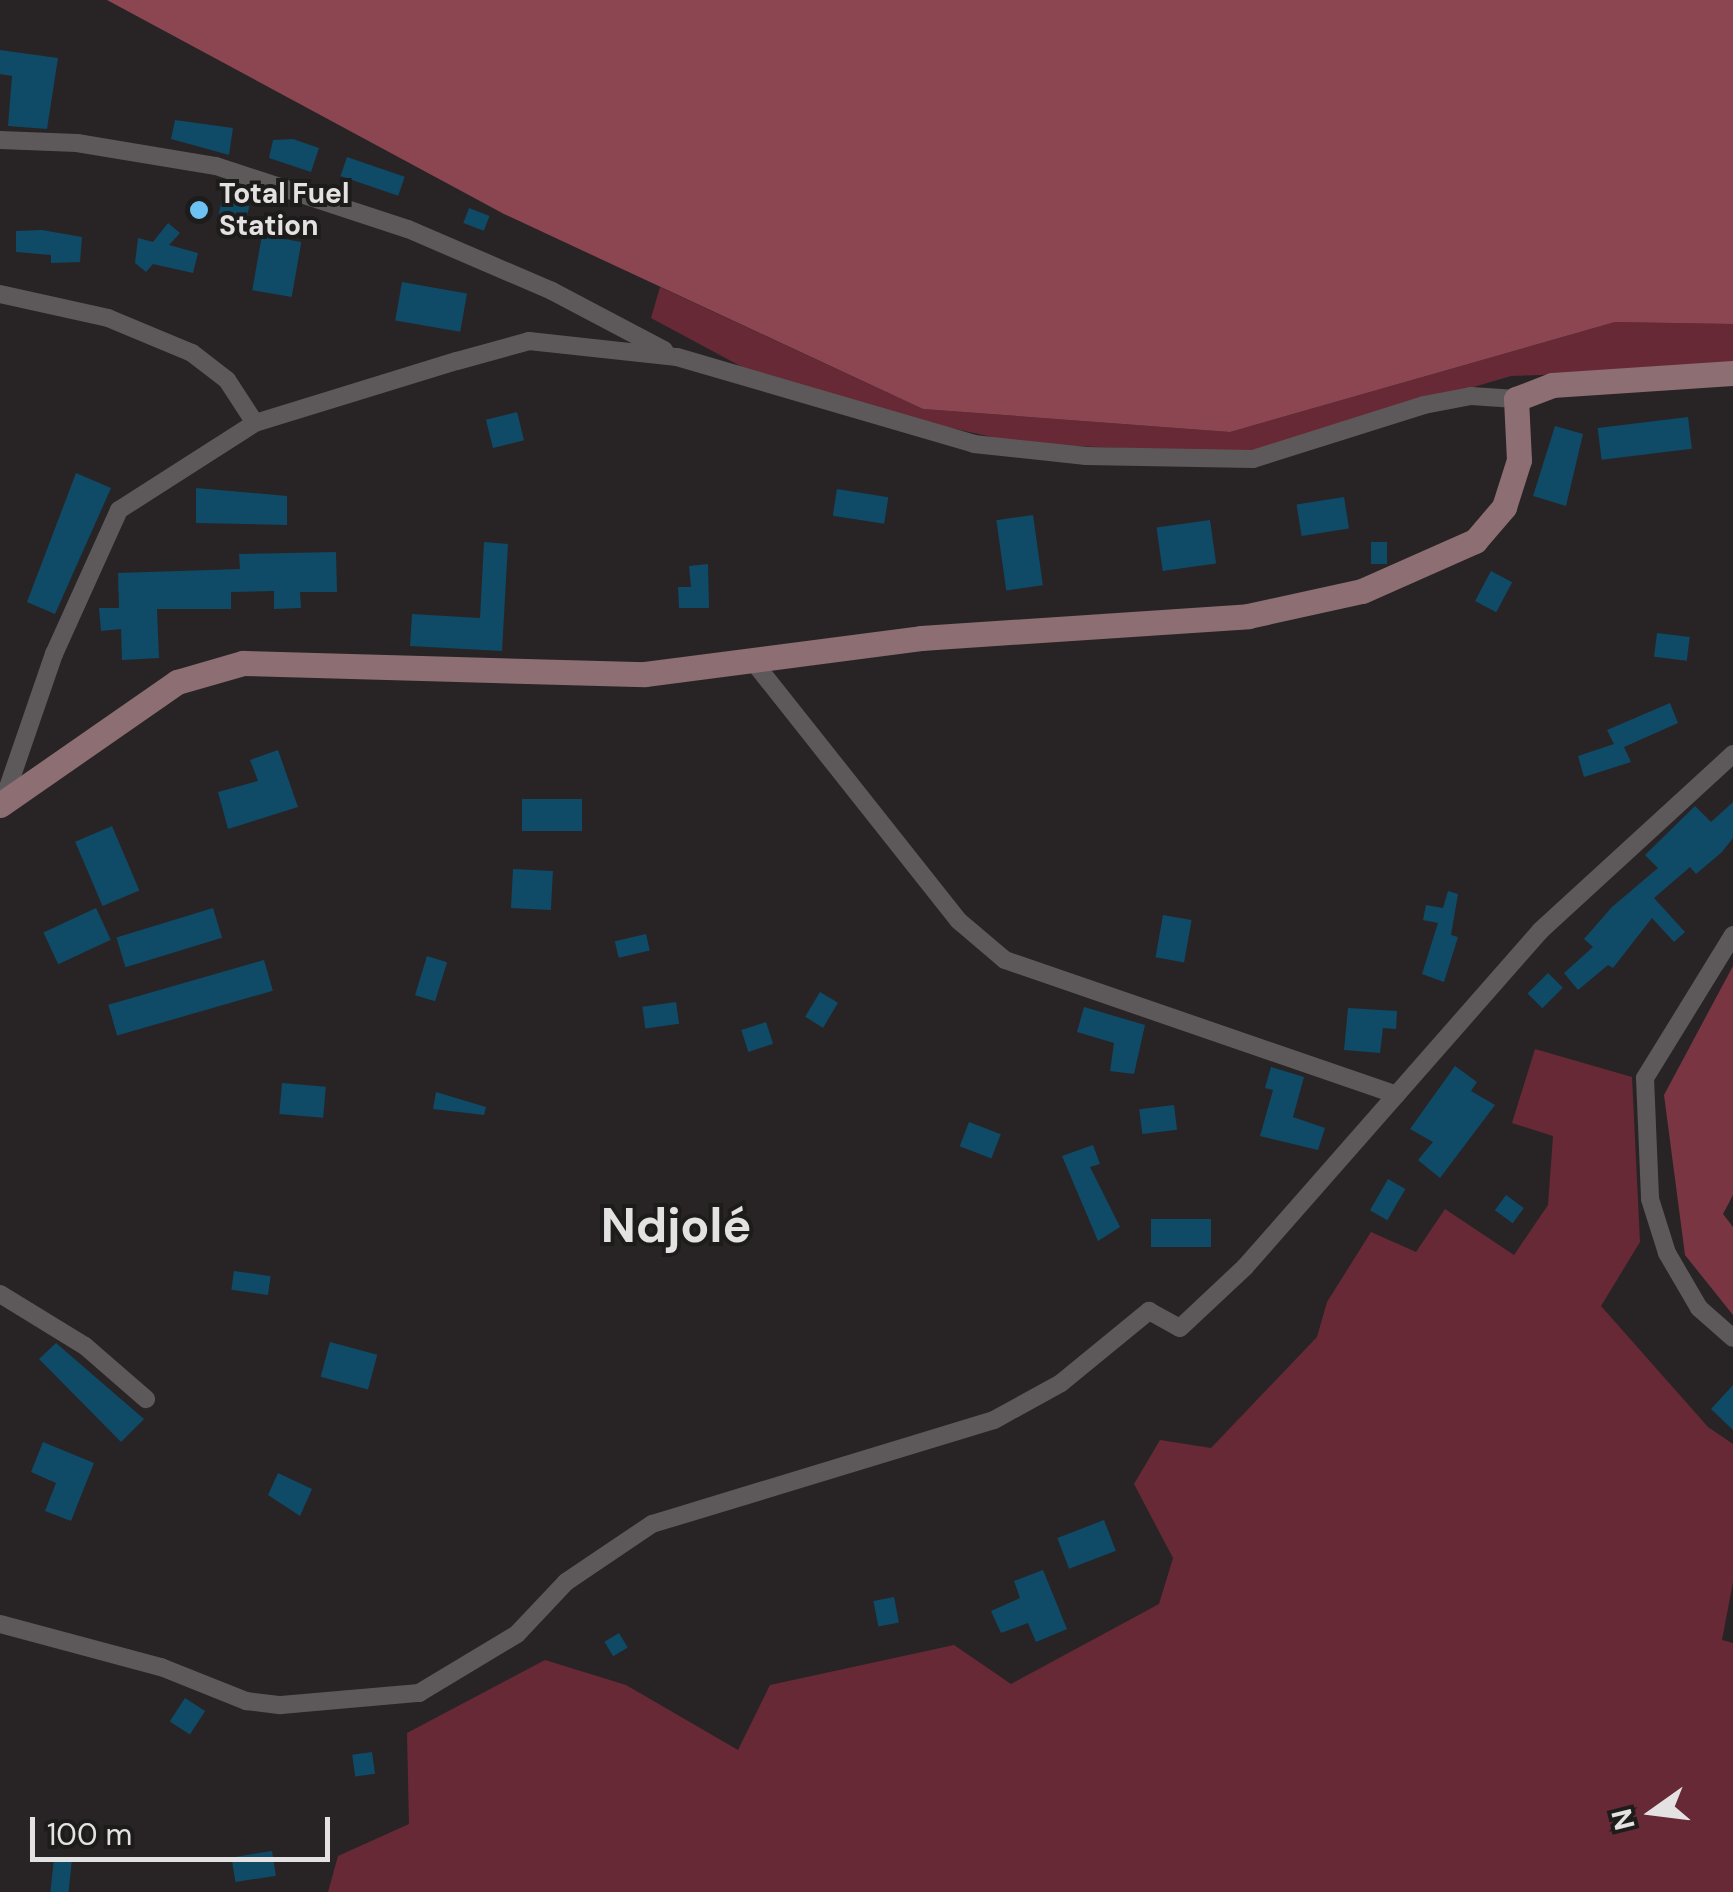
<!DOCTYPE html>
<meta charset="utf-8">
<style>
body{margin:0}
#map{position:relative;width:1733px;height:1892px;overflow:hidden;background:#282425;font-family:"DM Sans",sans-serif}
div>[style]{position:absolute}
.green>*{inset:0;background:#672935}
.forest>*{inset:0;background:#793642}
.water>*{inset:0;background:#8c4652}
.building>*{inset:0;background:#0f4a67;transform-origin:0 0}
.street>*{height:18px;margin:-9px;padding:0 9px;transform-origin:9px;border-radius:9px;background:#5d595a}
.secondary>*{height:25px;margin:-12.5px;padding:0 12.5px;transform-origin:12.5px;border-radius:12.5px;background:#8c6e73}
.dots>*{width:28px;height:28px;translate:-50% -50%;box-sizing:border-box;border:5px solid #1e1b1b;border-radius:50%}
span{translate:-50% -50%;white-space:nowrap;text-align:center;line-height:1.15;-webkit-text-stroke:8px #1e1b1b;paint-order:stroke}
.poi-label{font-size:28px;color:#e3e1e1;font-weight:700}
.left{translate:0 -50%;text-align:left}
.town-label{font-size:48px;color:#e3e1e1;font-weight:700}
.north{position:absolute;left:1603px;top:1762px;width:100px;height:100px;-webkit-text-stroke:8px #1e1b1b;paint-order:stroke;rotate:256deg;font-size:28px;font-weight:700;line-height:40px;text-align:center;color:#e3e1e1}
.north::after{content:'';display:block;margin:auto;width:35px;height:45px;background:#e3e1e1;clip-path:polygon(50% 0,100% 100%,50% 72%,0 100%)}
.scale{position:absolute;left:30px;top:1817px;width:300px;height:45px;box-sizing:border-box;border:5px solid #e3e1e1;border-top:0;padding-left:12px;font-size:30px;line-height:35px;white-space:nowrap;color:#e3e1e1;-webkit-text-stroke:8px #1e1b1b;paint-order:stroke}
</style>
<div id="map">
<div class="green">
<div style="clip-path:polygon(660px 287px,923px 409px,1230px 432px,1615px 322px,1733px 324px,1733px 369px,1511px 376px,1249px 453px,1024px 444px,906px 418px,744px 368px,651px 318px)"></div>
<div style="clip-path:polygon(1535px 1049px,1632px 1077px,1640px 1242px,1601px 1306px,1708px 1427px,1733px 1444px,1733px 1582px,1722px 1640px,1733px 1643px,1733px 1892px,328px 1892px,338px 1856px,409px 1824px,407px 1733px,545px 1660px,626px 1685px,738px 1750px,770px 1685px,954px 1645px,1011px 1684px,1159px 1604px,1173px 1558px,1134px 1484px,1160px 1440px,1211px 1448px,1317px 1337px,1327px 1302px,1371px 1232px,1416px 1252px,1445px 1209px,1514px 1255px,1548px 1205px,1553px 1136px,1512px 1123px)"></div>
</div>
<div class="forest">
<div style="clip-path:polygon(1733px 966px,1733px 1195px,1723px 1214px,1733px 1227px,1733px 1315px,1685px 1255px,1664px 1095px)"></div>
</div>
<div class="water">
<div style="clip-path:polygon(107px 0,1733px 0,1733px 324px,1615px 322px,1230px 432px,923px 409px,504px 214px)"></div>
</div>
<div class="building">
<div style="clip-path:polygon(0 50px,58px 58px,47px 129px,8px 126px,12px 76px,0 74px)"></div>
<div style="clip-path:polygon(175px 120px,233px 128px,229px 155px,171px 139px)"></div>
<div style="clip-path:polygon(293px 139px,319px 148px,311px 172px,269px 158px,273px 140px)"></div>
<div style="left:347px;top:157px;width:61px;height:20px;rotate:19deg"></div>
<div style="left:222px;top:200px;width:28px;height:16px;rotate:13deg"></div>
<div style="left:469px;top:208px;width:22px;height:16px;rotate:21deg"></div>
<div style="clip-path:polygon(168px 223px,180px 233px,169px 245px,198px 253px,193px 273px,153px 264px,146px 272px,135px 263px,138px 238px,153px 242px)"></div>
<div style="clip-path:polygon(42px 230px,82px 237px,80px 262px,51px 263px,51px 255px,16px 252px,16px 231px)"></div>
<div style="left:262px;top:235px;width:40px;height:56px;rotate:10deg"></div>
<div style="left:402px;top:282px;width:66px;height:39px;rotate:10deg"></div>
<div style="left:517px;top:412px;width:29px;height:32px;rotate:76deg"></div>
<div style="left:1688px;top:417px;width:32px;height:91px;rotate:83deg"></div>
<div style="clip-path:polygon(1555px 426px,1583px 434px,1566px 506px,1533px 496px)"></div>
<div style="clip-path:polygon(76px 473px,111px 488px,55px 614px,27px 602px)"></div>
<div style="clip-path:polygon(196px 488px,287px 496px,287px 525px,196px 523px)"></div>
<div style="left:837px;top:489px;width:52px;height:27px;rotate:9deg"></div>
<div style="left:1344px;top:497px;width:32px;height:48px;rotate:81deg"></div>
<div style="left:1033px;top:515px;width:71px;height:37px;rotate:82deg"></div>
<div style="left:1210px;top:520px;width:44px;height:54px;rotate:82deg"></div>
<div style="clip-path:polygon(484px 542px,508px 544px,502px 651px,410px 646px,412px 614px,480px 618px)"></div>
<div style="left:1371px;top:542px;width:16px;height:22px"></div>
<div style="clip-path:polygon(336px 552px,337px 592px,300px 592px,301px 608px,274px 609px,274px 591px,231px 592px,231px 609px,157px 609px,159px 658px,122px 660px,121px 629px,101px 631px,99px 608px,119px 608px,118px 573px,240px 569px,239px 554px)"></div>
<div style="clip-path:polygon(708px 564px,709px 608px,679px 608px,678px 587px,691px 587px,689px 566px)"></div>
<div style="left:1491px;top:571px;width:24px;height:34px;rotate:28deg"></div>
<div style="left:1657px;top:633px;width:33px;height:24px;rotate:7deg"></div>
<div style="clip-path:polygon(1670px 703px,1678px 723px,1624px 747px,1631px 762px,1584px 777px,1578px 756px,1614px 744px,1607px 730px)"></div>
<div style="clip-path:polygon(278px 750px,298px 807px,228px 829px,218px 792px,258px 781px,250px 760px)"></div>
<div style="left:582px;top:799px;width:32px;height:60px;rotate:90deg"></div>
<div style="clip-path:polygon(1733px 802px,1733px 838px,1722px 852px,1696px 874px,1690px 867px,1654px 898px,1685px 932px,1674px 942px,1652px 918px,1613px 968px,1608px 965px,1578px 990px,1564px 973px,1593px 947px,1584px 939px,1612px 907px,1658px 868px,1645px 855px,1695px 806px,1711px 822px)"></div>
<div style="left:112px;top:826px;width:70px;height:40px;rotate:67deg"></div>
<div style="left:513px;top:869px;width:40px;height:39px;rotate:3deg"></div>
<div style="clip-path:polygon(1448px 891px,1458px 894px,1451px 935px,1458px 937px,1444px 982px,1422px 974px,1438px 923px,1423px 920px,1426px 905px,1443px 908px)"></div>
<div style="left:96px;top:908px;width:35px;height:58px;rotate:65deg"></div>
<div style="left:213px;top:908px;width:31px;height:101px;rotate:73deg"></div>
<div style="left:1163px;top:915px;width:29px;height:43px;rotate:10deg"></div>
<div style="left:646px;top:934px;width:17px;height:32px;rotate:77deg"></div>
<div style="left:427px;top:956px;width:21px;height:41px;rotate:17deg"></div>
<div style="left:264px;top:960px;width:32px;height:162px;rotate:74deg"></div>
<div style="left:1548px;top:973px;width:21px;height:29px;rotate:45deg"></div>
<div style="left:820px;top:992px;width:21px;height:29px;rotate:31deg"></div>
<div style="left:676px;top:1002px;width:22px;height:34px;rotate:82deg"></div>
<div style="clip-path:polygon(1084px 1007px,1145px 1025px,1134px 1074px,1110px 1071px,1114px 1043px,1077px 1032px)"></div>
<div style="clip-path:polygon(1348px 1008px,1397px 1011px,1396px 1029px,1383px 1028px,1380px 1053px,1344px 1050px)"></div>
<div style="left:766px;top:1022px;width:23px;height:26px;rotate:72deg"></div>
<div style="clip-path:polygon(1455px 1066px,1477px 1082px,1471px 1091px,1495px 1105px,1440px 1178px,1418px 1160px,1433px 1142px,1410px 1129px)"></div>
<div style="clip-path:polygon(1271px 1067px,1304px 1077px,1293px 1117px,1325px 1128px,1318px 1150px,1260px 1136px,1273px 1090px,1265px 1088px)"></div>
<div style="left:282px;top:1083px;width:44px;height:31px;rotate:5deg"></div>
<div style="clip-path:polygon(436px 1092px,486px 1107px,484px 1115px,433px 1109px)"></div>
<div style="left:1174px;top:1105px;width:25px;height:35px;rotate:83deg"></div>
<div style="left:969px;top:1122px;width:34px;height:26px;rotate:21deg"></div>
<div style="clip-path:polygon(1093px 1145px,1100px 1164px,1090px 1167px,1120px 1227px,1098px 1241px,1062px 1156px)"></div>
<div style="left:1388px;top:1179px;width:20px;height:36px;rotate:30deg"></div>
<div style="left:1506px;top:1195px;width:22px;height:19px;rotate:36deg"></div>
<div style="left:1151px;top:1219px;width:60px;height:28px"></div>
<div style="left:234px;top:1271px;width:37px;height:19px;rotate:8deg"></div>
<div style="left:330px;top:1342px;width:49px;height:36px;rotate:15deg"></div>
<div style="clip-path:polygon(56px 1343px,144px 1419px,121px 1442px,39px 1359px)"></div>
<div style="clip-path:polygon(1733px 1385px,1733px 1430px,1711px 1409px)"></div>
<div style="clip-path:polygon(43px 1442px,94px 1463px,71px 1521px,45px 1511px,56px 1483px,31px 1472px)"></div>
<div style="clip-path:polygon(278px 1473px,312px 1489px,300px 1516px,268px 1495px)"></div>
<div style="left:1104px;top:1520px;width:33px;height:50px;rotate:69deg"></div>
<div style="clip-path:polygon(1043px 1570px,1067px 1629px,1036px 1642px,1028px 1623px,1001px 1633px,991px 1611px,1020px 1598px,1014px 1581px)"></div>
<div style="left:894px;top:1597px;width:26px;height:21px;rotate:79deg"></div>
<div style="left:619px;top:1633px;width:17px;height:17px;rotate:59deg"></div>
<div style="left:185px;top:1698px;width:24px;height:28px;rotate:33deg"></div>
<div style="left:372px;top:1752px;width:22px;height:20px;rotate:82deg"></div>
<div style="left:272px;top:1851px;width:25px;height:41px;rotate:81deg"></div>
<div style="left:54px;top:1858px;width:18px;height:34px;rotate:6deg"></div>
</div>
<div class="street">
<div style="left:0;top:140px;width:77px;rotate:2.2deg"></div>
<div style="left:77px;top:143px;width:141px;rotate:9.4deg"></div>
<div style="left:216px;top:166px;width:202px;rotate:18.2deg"></div>
<div style="left:408px;top:229px;width:157px;rotate:23.3deg"></div>
<div style="left:552px;top:291px;width:127px;rotate:27.8deg"></div>
<div style="left:0;top:294px;width:111px;rotate:12.5deg"></div>
<div style="left:108px;top:318px;width:91px;rotate:22.6deg"></div>
<div style="left:192px;top:353px;width:44px;rotate:37.6deg"></div>
<div style="left:227px;top:380px;width:51px;rotate:56.9deg"></div>
<div style="left:752px;top:660px;width:333px;rotate:51.6deg"></div>
<div style="left:959px;top:921px;width:60px;rotate:40.3deg"></div>
<div style="left:1005px;top:960px;width:414px;rotate:19deg"></div>
<div style="left:3px;top:802px;width:157px;rotate:-71deg"></div>
<div style="left:54px;top:654px;width:158px;rotate:-65.7deg"></div>
<div style="left:119px;top:510px;width:161px;rotate:-32.6deg"></div>
<div style="left:255px;top:423px;width:211px;rotate:-17.1deg"></div>
<div style="left:457px;top:361px;width:75px;rotate:-15.5deg"></div>
<div style="left:529px;top:341px;width:149px;rotate:6.2deg"></div>
<div style="left:677px;top:357px;width:309px;rotate:16.3deg"></div>
<div style="left:974px;top:444px;width:113px;rotate:6.1deg"></div>
<div style="left:1086px;top:456px;width:167px;rotate:1deg"></div>
<div style="left:1253px;top:459px;width:179px;rotate:-17.5deg"></div>
<div style="left:1424px;top:405px;width:48px;rotate:-10.8deg"></div>
<div style="left:1471px;top:396px;width:45px;rotate:3.8deg"></div>
<div style="left:1733px;top:935px;width:168px;rotate:121.6deg"></div>
<div style="left:1645px;top:1078px;width:121px;rotate:87.6deg"></div>
<div style="left:1650px;top:1199px;width:57px;rotate:72.5deg"></div>
<div style="left:1667px;top:1253px;width:64px;rotate:59.8deg"></div>
<div style="left:1699px;top:1308px;width:45px;rotate:41.4deg"></div>
<div style="left:0;top:1294px;width:100px;rotate:31.5deg"></div>
<div style="left:85px;top:1346px;width:81px;rotate:41deg"></div>
<div style="left:0;top:1624px;width:167px;rotate:15deg"></div>
<div style="left:161px;top:1667px;width:92px;rotate:21.8deg"></div>
<div style="left:246px;top:1701px;width:35px;rotate:7deg"></div>
<div style="left:281px;top:1705px;width:139px;rotate:-5deg"></div>
<div style="left:419px;top:1693px;width:114px;rotate:-31deg"></div>
<div style="left:517px;top:1634px;width:71px;rotate:-46.7deg"></div>
<div style="left:566px;top:1582px;width:104px;rotate:-34deg"></div>
<div style="left:652px;top:1524px;width:357px;rotate:-16.9deg"></div>
<div style="left:994px;top:1420px;width:77px;rotate:-28.9deg"></div>
<div style="left:1061px;top:1383px;width:114px;rotate:-39.3deg"></div>
<div style="left:1149px;top:1311px;width:35px;rotate:29deg"></div>
<div style="left:1180px;top:1328px;width:89px;rotate:-43.2deg"></div>
<div style="left:1245px;top:1267px;width:447px;rotate:-48.7deg"></div>
<div style="left:1540px;top:931px;width:262px;rotate:-42.5deg"></div>
</div>
<div class="secondary">
<div style="left:0;top:805px;width:216px;rotate:-34.8deg"></div>
<div style="left:177px;top:682px;width:69px;rotate:-16.1deg"></div>
<div style="left:243px;top:663px;width:402px;rotate:1.6deg"></div>
<div style="left:645px;top:674px;width:278px;rotate:-7.4deg"></div>
<div style="left:921px;top:638px;width:328px;rotate:-3.8deg"></div>
<div style="left:1248px;top:616px;width:117px;rotate:-12.4deg"></div>
<div style="left:1362px;top:591px;width:124px;rotate:-23.9deg"></div>
<div style="left:1475px;top:541px;width:45px;rotate:-49.5deg"></div>
<div style="left:1504px;top:507px;width:49px;rotate:-72.3deg"></div>
<div style="left:1519px;top:460px;width:61px;rotate:-92.8deg"></div>
<div style="left:1516px;top:399px;width:39px;rotate:-21deg"></div>
<div style="left:1552px;top:385px;width:181px;rotate:-3.8deg"></div>
</div>
<div class="dots">
<div style="left:199px;top:210px;background:#6ec2f3"></div>
</div>
<div class="poi-label">
<span class="left" style="left:219px;top:210px">Total Fuel<br>Station</span>
</div>
<div class="town-label">
<span style="left:676px;top:1226px">Ndjolé</span>
</div>
<div class="north">N</div>
<div class="scale">100 m</div>
</div>
